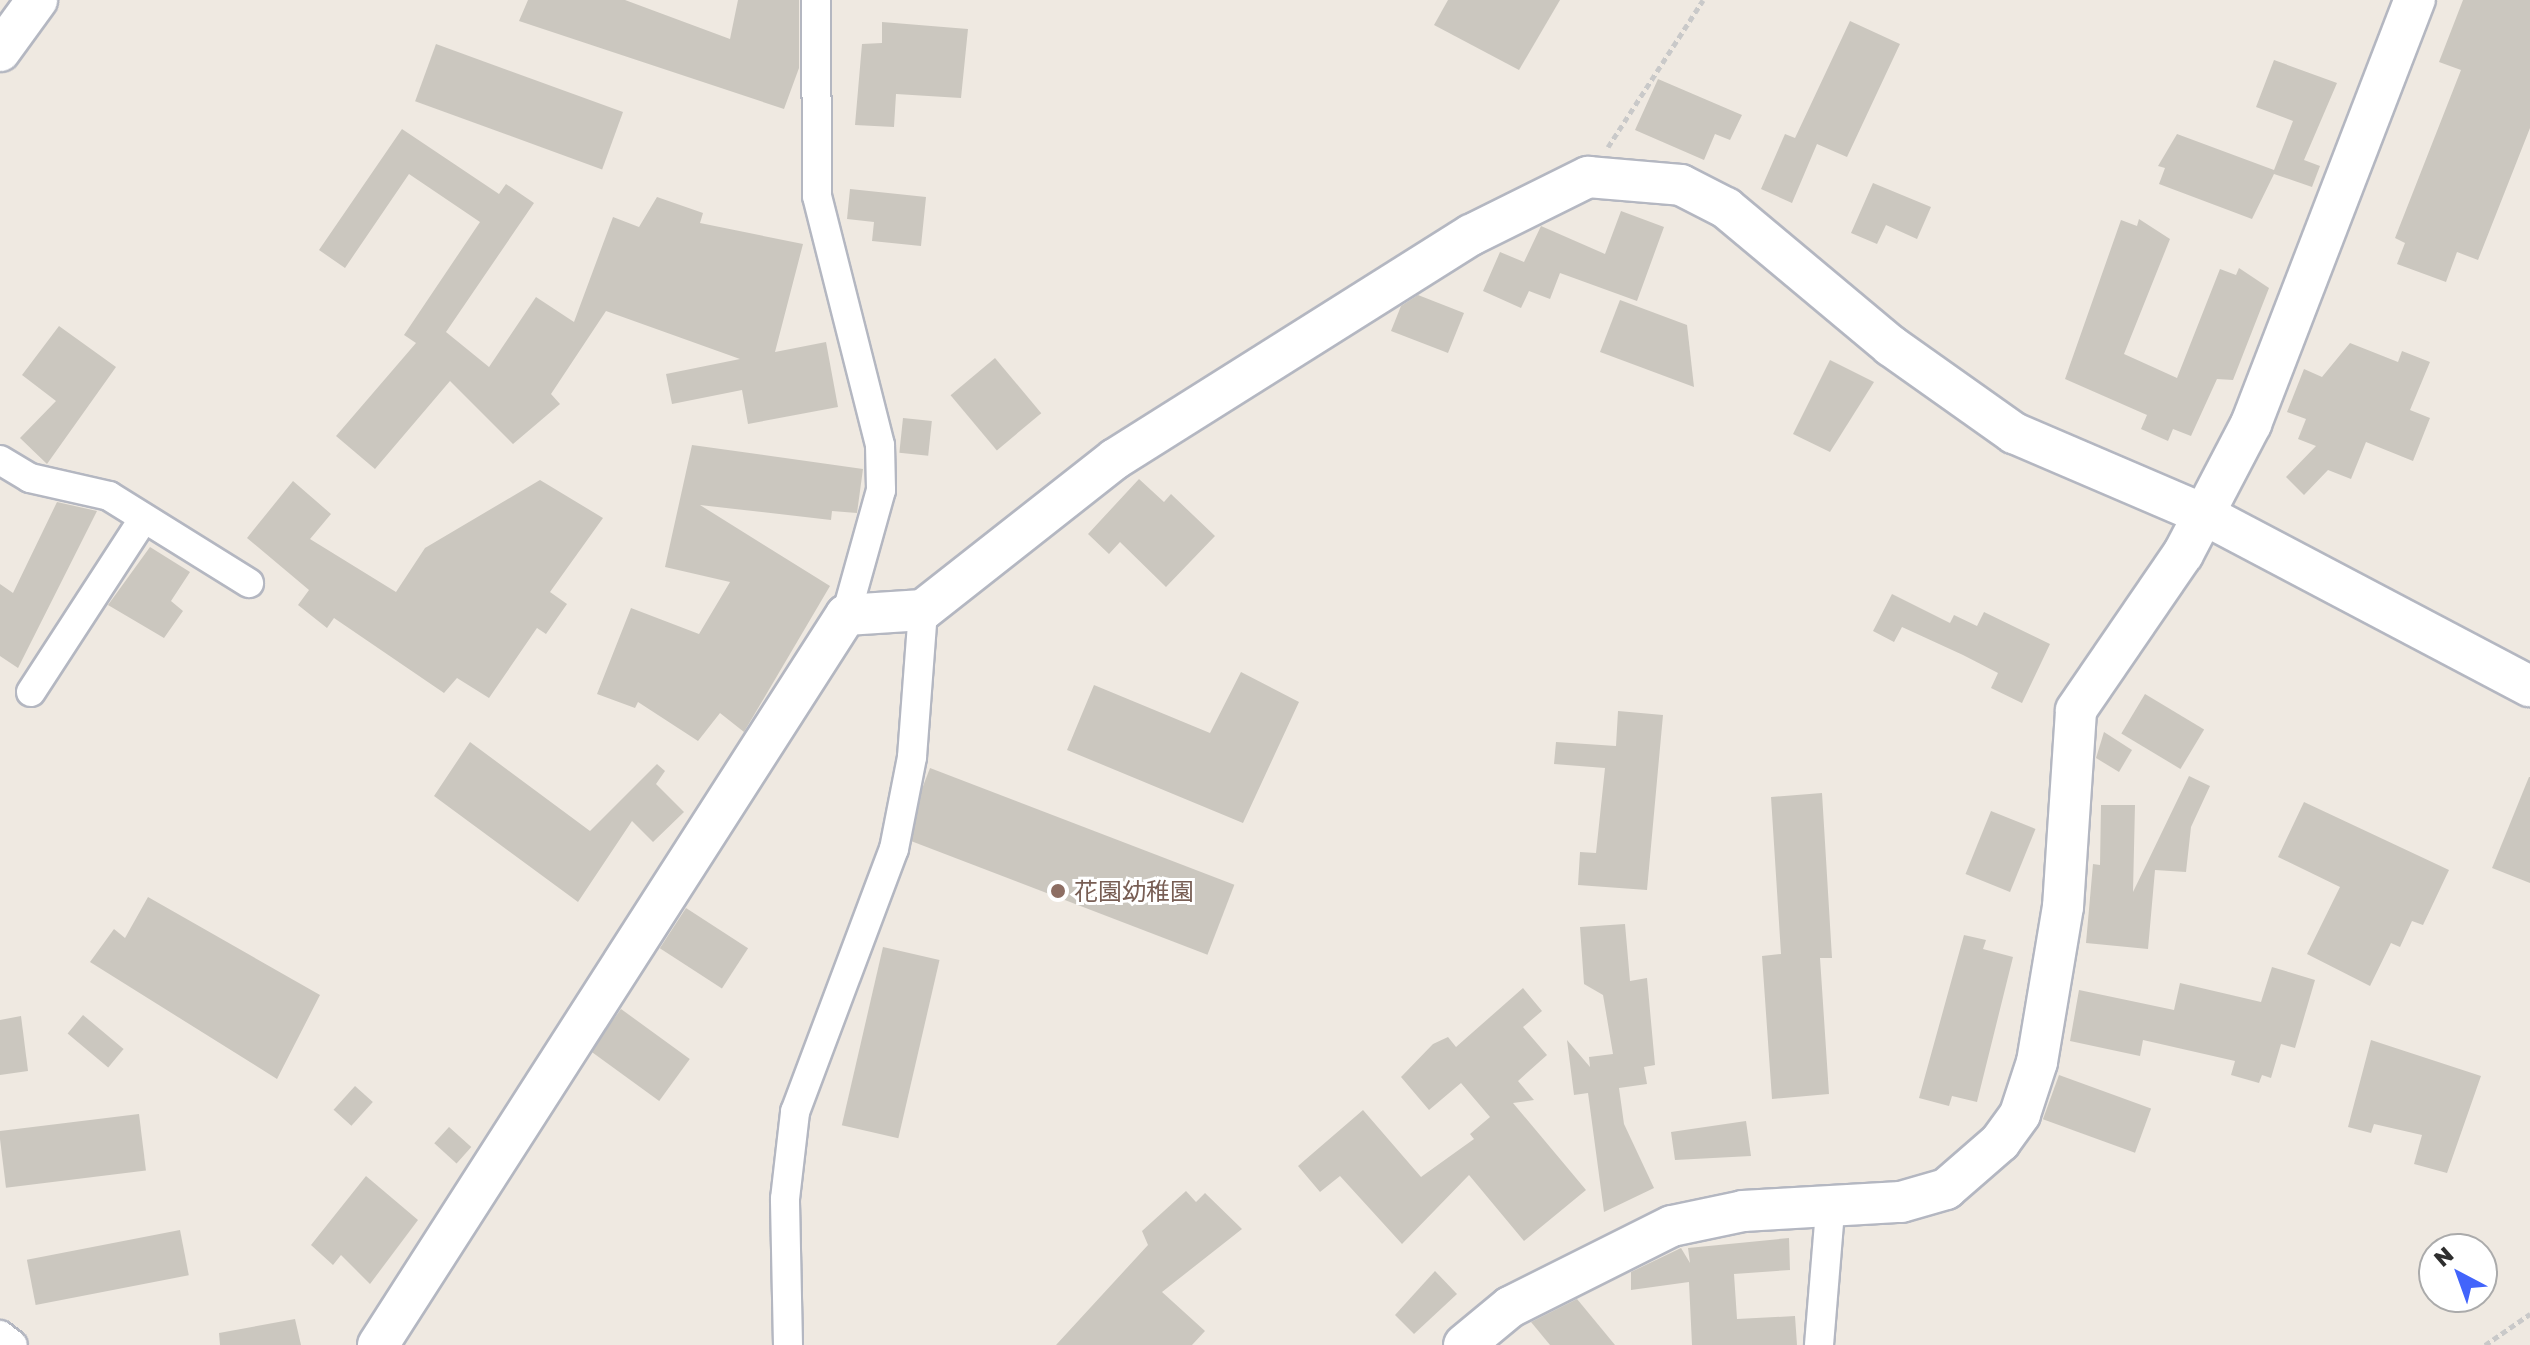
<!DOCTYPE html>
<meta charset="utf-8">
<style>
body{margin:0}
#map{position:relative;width:2530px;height:1345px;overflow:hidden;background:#efe9e1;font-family:"Golos Text","Noto Sans JP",sans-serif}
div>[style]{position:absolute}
.building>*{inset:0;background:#cbc7bf;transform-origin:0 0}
.path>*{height:5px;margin-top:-2.5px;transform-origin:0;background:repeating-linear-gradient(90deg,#c9c9c9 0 6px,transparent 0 10px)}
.roads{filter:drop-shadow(2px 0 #b4b7c1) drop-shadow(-2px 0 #b4b7c1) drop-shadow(0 2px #b4b7c1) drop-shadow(0 -2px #b4b7c1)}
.street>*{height:28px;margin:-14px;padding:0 14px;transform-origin:14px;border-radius:14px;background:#fff}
.secondary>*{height:40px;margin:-20px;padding:0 20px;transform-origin:20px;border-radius:20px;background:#fff}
.dots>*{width:22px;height:22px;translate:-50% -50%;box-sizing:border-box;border:4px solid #fff;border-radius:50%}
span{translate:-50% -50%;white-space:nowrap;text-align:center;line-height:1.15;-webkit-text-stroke:6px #fff;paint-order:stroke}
.education-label{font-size:24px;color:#785e54}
.left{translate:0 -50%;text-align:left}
.north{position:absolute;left:2418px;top:1233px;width:80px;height:80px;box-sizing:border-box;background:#fff;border:2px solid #ababab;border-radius:50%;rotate:319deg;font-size:22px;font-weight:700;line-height:32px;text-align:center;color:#2e2e2e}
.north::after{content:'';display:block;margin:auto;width:28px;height:36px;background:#4264fb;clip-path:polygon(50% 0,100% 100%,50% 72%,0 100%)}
</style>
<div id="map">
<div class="building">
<div style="clip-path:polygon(528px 0,625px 0,730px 39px,738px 0,799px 0,799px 68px,784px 109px,519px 21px)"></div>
<div style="clip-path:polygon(1448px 0,1560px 0,1519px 70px,1434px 25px)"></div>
<div style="clip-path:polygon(2463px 0,2530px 0,2530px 128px,2478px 260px,2457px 252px,2446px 282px,2397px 264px,2405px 243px,2395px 238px,2461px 70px,2439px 62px)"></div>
<div style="clip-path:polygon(1850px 21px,1900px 44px,1847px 157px,1817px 144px,1792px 203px,1761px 189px,1785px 134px,1795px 138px)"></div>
<div style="clip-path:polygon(882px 22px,968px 29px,961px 98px,896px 94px,894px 127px,855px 125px,862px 44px,882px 43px)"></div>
<div style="left:436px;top:44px;width:199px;height:61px;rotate:20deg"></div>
<div style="clip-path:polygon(2274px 60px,2337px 83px,2304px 160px,2320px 166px,2312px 187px,2274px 174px,2252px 219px,2159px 184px,2165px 168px,2158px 166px,2177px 134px,2274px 170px,2293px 121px,2256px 107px)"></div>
<div style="clip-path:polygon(1658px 79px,1742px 115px,1730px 140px,1715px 134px,1704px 160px,1635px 130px)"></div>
<div style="clip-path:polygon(402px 129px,499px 194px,506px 184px,534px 203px,446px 332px,489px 367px,536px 297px,574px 322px,613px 217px,639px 227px,657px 197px,703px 213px,700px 223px,803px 244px,775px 352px,826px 342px,838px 407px,748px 424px,742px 390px,672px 404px,666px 374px,740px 359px,606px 311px,551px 394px,560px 404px,513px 444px,450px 381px,375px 469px,336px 436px,416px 343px,404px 335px,480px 222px,409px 174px,345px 268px,319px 250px)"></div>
<div style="clip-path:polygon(1873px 183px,1931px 207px,1917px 239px,1886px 225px,1877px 244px,1851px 233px)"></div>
<div style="clip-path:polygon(850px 189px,926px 197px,921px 246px,872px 241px,874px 222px,847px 219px)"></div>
<div style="clip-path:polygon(1621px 211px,1664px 227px,1637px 301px,1560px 273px,1550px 299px,1529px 291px,1521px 308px,1483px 291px,1500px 252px,1524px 262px,1541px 226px,1605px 254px)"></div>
<div style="clip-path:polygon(2139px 219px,2170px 239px,2124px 354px,2177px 378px,2220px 269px,2236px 275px,2239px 268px,2269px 288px,2233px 380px,2217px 379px,2191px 436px,2173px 429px,2168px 441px,2141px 429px,2147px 415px,2065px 379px,2121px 220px,2137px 226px)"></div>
<div style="clip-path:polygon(1418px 295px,1464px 313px,1448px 353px,1391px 331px,1401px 306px)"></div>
<div style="clip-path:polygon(1620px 300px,1687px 325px,1694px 387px,1600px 352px)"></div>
<div style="clip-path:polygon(59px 326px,116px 367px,47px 464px,20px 438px,56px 401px,22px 375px)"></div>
<div style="clip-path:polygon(2350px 343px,2398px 362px,2402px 351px,2430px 362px,2410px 410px,2430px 418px,2413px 461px,2366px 442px,2351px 479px,2328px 470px,2304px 495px,2286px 477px,2316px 446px,2298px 439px,2306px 419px,2287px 412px,2304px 369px,2322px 377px)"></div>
<div style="left:995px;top:358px;width:72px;height:58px;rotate:50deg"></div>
<div style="clip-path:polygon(1830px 360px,1874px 382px,1830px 452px,1793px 434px)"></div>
<div style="left:903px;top:418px;width:29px;height:35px;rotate:6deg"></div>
<div style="clip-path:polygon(692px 445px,863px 469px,857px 513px,832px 511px,831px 520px,700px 505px,830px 586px,744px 732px,720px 713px,698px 741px,638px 702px,635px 708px,597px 694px,631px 608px,699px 634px,730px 582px,665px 567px)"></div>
<div style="clip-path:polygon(1139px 479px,1164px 502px,1171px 494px,1215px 536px,1166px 587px,1120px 542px,1109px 554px,1088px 534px)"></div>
<div style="clip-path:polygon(540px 480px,603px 518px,550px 592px,567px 604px,546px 634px,537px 628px,489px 698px,457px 678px,444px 693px,334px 618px,327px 628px,298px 605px,309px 590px,247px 538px,293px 481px,331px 514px,310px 539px,396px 592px,425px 548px)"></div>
<div style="clip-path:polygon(57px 502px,97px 511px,18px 668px,0 656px,0 584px,13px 593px)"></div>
<div style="clip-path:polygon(150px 547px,190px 572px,171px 601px,183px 611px,164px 638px,108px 605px)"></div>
<div style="clip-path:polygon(1892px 594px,1950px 623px,1954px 615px,1977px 626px,1984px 612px,2050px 644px,2022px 703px,1991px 688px,1998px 673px,1963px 655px,1902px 627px,1894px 642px,1873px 631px)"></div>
<div style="clip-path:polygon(1241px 672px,1299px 702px,1243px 823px,1067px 750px,1094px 685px,1210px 733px)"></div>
<div style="left:2145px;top:694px;width:69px;height:46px;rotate:31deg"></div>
<div style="clip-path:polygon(1618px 711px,1663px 715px,1647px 890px,1578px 885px,1580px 852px,1596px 853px,1605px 768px,1554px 764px,1556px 742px,1616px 746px)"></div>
<div style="clip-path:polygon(2104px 732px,2132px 750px,2119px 772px,2096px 758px)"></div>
<div style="clip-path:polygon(470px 742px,590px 831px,657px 764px,665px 771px,656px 784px,684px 812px,653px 842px,632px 821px,578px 902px,434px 796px)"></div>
<div style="left:930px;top:768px;width:326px;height:75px;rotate:21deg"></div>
<div style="clip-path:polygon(2189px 776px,2210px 786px,2191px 827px,2186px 872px,2155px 870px,2148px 949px,2086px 943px,2093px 864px,2100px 865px,2101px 805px,2135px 805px,2133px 892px)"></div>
<div style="clip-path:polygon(2529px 777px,2530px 777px,2530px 883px,2492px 868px)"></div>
<div style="clip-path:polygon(1822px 793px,1832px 958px,1820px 958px,1829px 1094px,1772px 1099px,1762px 956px,1781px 954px,1771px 797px)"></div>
<div style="clip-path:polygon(2304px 802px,2449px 870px,2423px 925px,2412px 921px,2400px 947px,2391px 943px,2370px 986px,2307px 954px,2340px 887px,2278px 857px)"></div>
<div style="left:1991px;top:811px;width:48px;height:68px;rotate:22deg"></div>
<div style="clip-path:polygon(148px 897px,320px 995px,277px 1079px,90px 962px,114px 929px,125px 938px)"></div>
<div style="left:686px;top:908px;width:74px;height:48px;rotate:33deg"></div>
<div style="clip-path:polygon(1625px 924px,1630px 981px,1647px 978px,1655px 1065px,1644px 1067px,1647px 1084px,1619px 1088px,1624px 1124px,1654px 1188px,1604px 1212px,1588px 1093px,1574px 1095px,1567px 1040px,1590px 1067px,1589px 1057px,1613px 1054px,1603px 995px,1584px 984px,1580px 927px)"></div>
<div style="clip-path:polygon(1964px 935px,1986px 940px,1983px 949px,2013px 957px,1977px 1102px,1952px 1096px,1949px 1106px,1919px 1098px)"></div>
<div style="left:883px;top:947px;width:58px;height:183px;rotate:13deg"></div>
<div style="clip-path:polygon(2272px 967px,2315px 980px,2295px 1048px,2281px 1044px,2271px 1078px,2262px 1075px,2259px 1083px,2231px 1075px,2235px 1061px,2143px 1040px,2140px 1056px,2070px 1041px,2079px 990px,2174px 1010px,2180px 983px,2261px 1002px)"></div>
<div style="clip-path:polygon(1523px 988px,1542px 1011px,1523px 1027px,1547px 1055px,1518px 1081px,1534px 1100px,1513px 1103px,1586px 1190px,1524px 1241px,1469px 1175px,1402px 1244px,1340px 1176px,1320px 1192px,1298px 1166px,1363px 1110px,1421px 1177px,1474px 1139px,1470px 1134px,1490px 1117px,1461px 1083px,1429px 1110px,1401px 1077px,1433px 1044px,1448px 1037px,1456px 1047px)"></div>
<div style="left:621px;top:1009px;width:85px;height:52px;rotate:36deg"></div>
<div style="left:83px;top:1015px;width:53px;height:24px;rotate:40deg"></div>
<div style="clip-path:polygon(21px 1016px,28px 1071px,0 1075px,0 1020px)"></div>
<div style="clip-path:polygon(2371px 1040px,2481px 1076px,2447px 1173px,2414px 1164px,2422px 1135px,2374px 1124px,2371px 1133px,2348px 1127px)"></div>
<div style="left:2059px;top:1075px;width:98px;height:47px;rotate:20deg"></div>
<div style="left:355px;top:1086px;width:24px;height:32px;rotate:42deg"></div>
<div style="left:139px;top:1114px;width:57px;height:141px;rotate:83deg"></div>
<div style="clip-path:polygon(1746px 1121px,1751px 1156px,1675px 1160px,1671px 1132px)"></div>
<div style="left:449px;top:1127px;width:30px;height:22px;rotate:42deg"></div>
<div style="clip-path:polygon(366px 1176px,418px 1220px,370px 1284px,341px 1255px,333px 1265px,311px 1245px)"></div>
<div style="clip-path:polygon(1186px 1191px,1196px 1202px,1205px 1193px,1242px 1229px,1162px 1292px,1205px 1331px,1192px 1345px,1056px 1345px,1148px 1245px,1142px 1231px)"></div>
<div style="left:180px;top:1230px;width:46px;height:156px;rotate:79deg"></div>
<div style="clip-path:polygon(1789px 1238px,1790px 1270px,1734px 1274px,1737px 1319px,1795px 1316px,1797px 1345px,1692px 1345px,1689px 1282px,1631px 1290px,1631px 1272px,1681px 1248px,1690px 1263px,1688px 1248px)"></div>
<div style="clip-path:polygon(1435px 1271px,1457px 1294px,1414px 1334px,1395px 1315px)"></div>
<div style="clip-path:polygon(1577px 1299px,1615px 1345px,1550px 1345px,1531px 1322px)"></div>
<div style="clip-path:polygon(295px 1319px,301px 1345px,220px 1345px,219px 1333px)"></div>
</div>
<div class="path">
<div style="left:1608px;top:147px;width:175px;rotate:-57.1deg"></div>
<div style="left:2485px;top:1345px;width:55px;rotate:-34.6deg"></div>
</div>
<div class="roads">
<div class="street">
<div style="left:816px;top:0;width:196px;rotate:89.7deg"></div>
<div style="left:817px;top:196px;width:257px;rotate:75.8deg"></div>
<div style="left:880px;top:445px;width:45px;rotate:88.7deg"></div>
<div style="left:881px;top:490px;width:130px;rotate:105.6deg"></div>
<div style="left:0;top:460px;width:35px;rotate:31deg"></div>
<div style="left:30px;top:478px;width:81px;rotate:12.8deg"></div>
<div style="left:109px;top:496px;width:165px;rotate:31.9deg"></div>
<div style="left:31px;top:692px;width:207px;rotate:-57deg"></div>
<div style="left:0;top:1335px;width:16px;rotate:38deg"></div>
<div style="left:788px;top:1345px;width:146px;rotate:-91.2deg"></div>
<div style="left:785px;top:1199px;width:88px;rotate:-83.4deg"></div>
<div style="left:795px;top:1112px;width:281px;rotate:-69.4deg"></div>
<div style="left:894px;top:849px;width:94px;rotate:-78.9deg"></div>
<div style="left:912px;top:757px;width:147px;rotate:-85.7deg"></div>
<div style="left:1819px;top:1345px;width:135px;rotate:-85.3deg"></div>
</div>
<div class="secondary">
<div style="left:0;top:51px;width:63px;rotate:-54deg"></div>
<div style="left:378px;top:1345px;width:867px;rotate:-57.34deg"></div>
<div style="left:846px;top:615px;width:77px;rotate:-3.7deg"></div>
<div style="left:923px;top:610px;width:244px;rotate:-38.2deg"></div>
<div style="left:1115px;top:459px;width:421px;rotate:-32.2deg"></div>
<div style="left:1471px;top:235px;width:131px;rotate:-26.4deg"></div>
<div style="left:1588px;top:177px;width:93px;rotate:4.9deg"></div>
<div style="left:1681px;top:185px;width:51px;rotate:27.1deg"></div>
<div style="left:1726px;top:208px;width:215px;rotate:39.9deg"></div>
<div style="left:1891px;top:346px;width:151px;rotate:35.3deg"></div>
<div style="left:2014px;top:433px;width:208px;rotate:23.2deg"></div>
<div style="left:2205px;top:515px;width:367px;rotate:27.8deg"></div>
<div style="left:1464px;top:1345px;width:60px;rotate:-39.6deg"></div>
<div style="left:1510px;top:1307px;width:181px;rotate:-26.6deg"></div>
<div style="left:1672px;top:1226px;width:73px;rotate:-11.9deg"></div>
<div style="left:1743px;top:1211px;width:158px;rotate:-3.3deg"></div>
<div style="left:1901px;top:1202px;width:47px;rotate:-16.1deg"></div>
<div style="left:1946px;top:1189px;width:72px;rotate:-41deg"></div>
<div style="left:2000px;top:1142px;width:34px;rotate:-54deg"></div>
<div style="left:2020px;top:1114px;width:55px;rotate:-71.9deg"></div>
<div style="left:2037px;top:1062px;width:157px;rotate:-80.5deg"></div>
<div style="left:2063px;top:907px;width:197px;rotate:-86.2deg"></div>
<div style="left:2076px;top:710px;width:189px;rotate:-55.6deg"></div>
<div style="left:2183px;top:554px;width:147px;rotate:-62.4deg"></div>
<div style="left:2251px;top:424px;width:455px;rotate:-68.9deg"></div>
</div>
</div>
<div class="dots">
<div style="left:1058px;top:891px;background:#8d6e63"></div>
</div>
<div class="education-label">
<span class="left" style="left:1074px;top:891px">花園幼稚園</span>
</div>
<div class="north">N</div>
</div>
